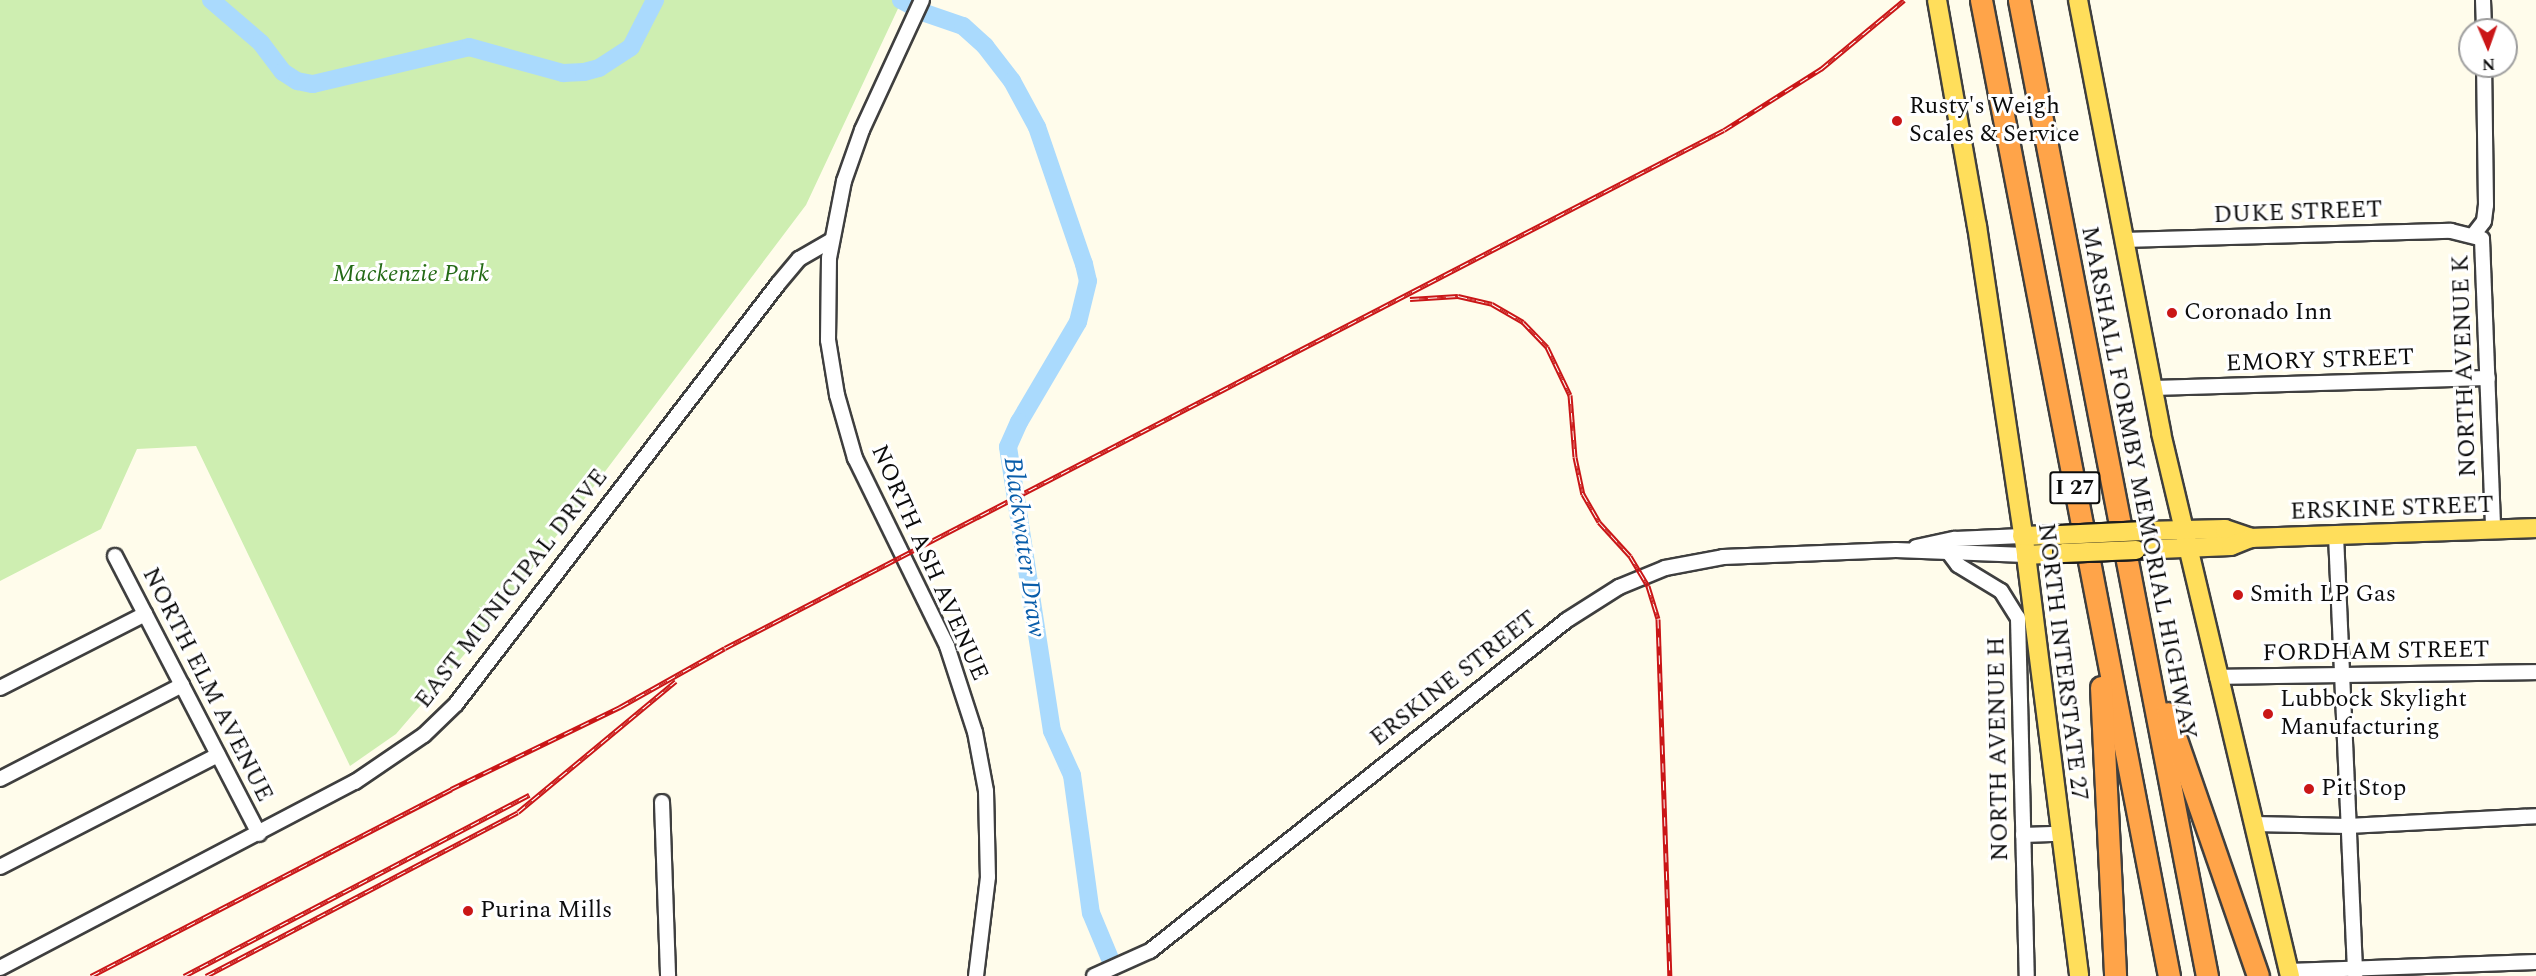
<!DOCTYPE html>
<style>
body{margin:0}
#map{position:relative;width:2536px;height:976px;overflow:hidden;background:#fffceb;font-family:Spectral,serif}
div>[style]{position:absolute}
.green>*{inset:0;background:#ceeeb1}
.river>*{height:18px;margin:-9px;padding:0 9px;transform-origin:9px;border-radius:9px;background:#aadafd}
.roads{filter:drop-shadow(2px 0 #3f3f3f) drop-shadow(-2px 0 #3f3f3f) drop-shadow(0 2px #3f3f3f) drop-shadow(0 -2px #3f3f3f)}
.minor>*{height:14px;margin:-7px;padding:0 7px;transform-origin:7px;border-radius:7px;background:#fff}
.major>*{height:18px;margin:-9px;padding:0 9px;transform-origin:9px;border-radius:9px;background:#ffde5b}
.highway>*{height:21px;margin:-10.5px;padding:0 10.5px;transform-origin:10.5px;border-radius:10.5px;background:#ffa449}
.rail>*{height:5px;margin-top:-2.5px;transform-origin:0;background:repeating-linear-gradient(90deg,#fff 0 9px,#ca1617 0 18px);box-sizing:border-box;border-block:2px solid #ca1617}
.bridges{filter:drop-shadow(2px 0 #1d1d1d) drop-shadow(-2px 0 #1d1d1d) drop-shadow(0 2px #1d1d1d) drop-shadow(0 -2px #1d1d1d)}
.major-bridge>*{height:18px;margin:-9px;padding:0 9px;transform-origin:9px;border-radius:9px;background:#ffde5b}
.dots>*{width:16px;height:16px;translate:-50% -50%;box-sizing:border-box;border:3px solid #fff;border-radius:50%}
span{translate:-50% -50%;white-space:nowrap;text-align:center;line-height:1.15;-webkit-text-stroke:6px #fff;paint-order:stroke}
.shield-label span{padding:2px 4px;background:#fff;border:2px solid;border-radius:4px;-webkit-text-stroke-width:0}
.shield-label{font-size:22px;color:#0c0c0c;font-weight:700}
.poi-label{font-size:24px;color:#0c0c0c}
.left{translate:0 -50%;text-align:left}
.street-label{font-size:24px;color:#0c0c0c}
.park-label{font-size:24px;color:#246a16;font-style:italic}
.water-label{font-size:26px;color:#095daa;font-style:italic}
.north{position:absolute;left:2458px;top:18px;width:60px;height:60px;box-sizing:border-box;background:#fff;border:2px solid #9e9e9e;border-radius:50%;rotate:178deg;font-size:16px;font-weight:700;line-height:24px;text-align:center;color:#0c0c0c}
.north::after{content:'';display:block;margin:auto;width:21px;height:27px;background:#ca1617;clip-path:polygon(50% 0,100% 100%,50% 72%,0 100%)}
</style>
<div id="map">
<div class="green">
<div style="clip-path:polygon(0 0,902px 0,806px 205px,487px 628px,396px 734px,350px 766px,196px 446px,137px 449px,101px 529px,0 581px)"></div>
</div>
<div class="river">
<div style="left:211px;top:0;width:66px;rotate:40.7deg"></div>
<div style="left:261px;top:43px;width:36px;rotate:53deg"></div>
<div style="left:283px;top:72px;width:17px;rotate:33deg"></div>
<div style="left:297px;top:81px;width:16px;rotate:11deg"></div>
<div style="left:313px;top:84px;width:160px;rotate:-13.3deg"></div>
<div style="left:469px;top:47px;width:98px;rotate:15.5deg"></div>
<div style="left:563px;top:73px;width:21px;rotate:-3deg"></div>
<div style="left:584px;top:72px;width:16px;rotate:-15deg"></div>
<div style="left:599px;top:68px;width:38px;rotate:-33deg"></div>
<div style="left:631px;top:47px;width:53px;rotate:-62.9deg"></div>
<div style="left:901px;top:0;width:27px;rotate:28deg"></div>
<div style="left:925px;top:13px;width:40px;rotate:18.9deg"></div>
<div style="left:963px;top:26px;width:30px;rotate:42deg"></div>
<div style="left:985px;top:46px;width:44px;rotate:52.4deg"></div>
<div style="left:1012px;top:81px;width:52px;rotate:61.5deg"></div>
<div style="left:1037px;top:127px;width:145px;rotate:71.1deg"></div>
<div style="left:1084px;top:264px;width:17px;rotate:77deg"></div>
<div style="left:1088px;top:281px;width:42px;rotate:103.7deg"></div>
<div style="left:1078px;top:322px;width:116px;rotate:120.5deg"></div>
<div style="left:1019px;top:422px;width:27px;rotate:114deg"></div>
<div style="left:1008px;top:447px;width:287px;rotate:81.2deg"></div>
<div style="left:1052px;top:731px;width:48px;rotate:65.6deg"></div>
<div style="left:1072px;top:775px;width:139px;rotate:82.2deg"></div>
<div style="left:1091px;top:913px;width:52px;rotate:67.4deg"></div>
</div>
<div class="roads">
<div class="minor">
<div style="left:922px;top:0;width:143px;rotate:114.8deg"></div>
<div style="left:862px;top:130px;width:54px;rotate:109.4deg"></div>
<div style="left:844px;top:181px;width:78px;rotate:101deg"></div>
<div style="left:829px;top:258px;width:82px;rotate:90.7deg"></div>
<div style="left:828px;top:340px;width:56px;rotate:80.7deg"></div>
<div style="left:837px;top:395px;width:66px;rotate:74.1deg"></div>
<div style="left:855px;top:458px;width:209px;rotate:63.9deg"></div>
<div style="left:947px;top:646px;width:90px;rotate:72deg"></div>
<div style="left:975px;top:732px;width:60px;rotate:79.4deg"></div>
<div style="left:986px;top:791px;width:86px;rotate:88.7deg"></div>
<div style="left:988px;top:877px;width:100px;rotate:96.9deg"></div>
<div style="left:2483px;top:0;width:30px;rotate:88deg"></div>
<div style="left:2474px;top:234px;width:16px;rotate:-52deg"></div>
<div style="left:2484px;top:221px;width:16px;rotate:-83deg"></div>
<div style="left:2486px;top:205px;width:139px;rotate:-90.8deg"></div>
<div style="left:2123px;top:240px;width:328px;rotate:-1.6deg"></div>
<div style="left:2451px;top:231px;width:32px;rotate:14deg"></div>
<div style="left:2482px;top:239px;width:290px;rotate:87.8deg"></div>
<div style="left:2152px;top:388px;width:336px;rotate:-1.7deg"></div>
<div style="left:2336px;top:535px;width:441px;rotate:87.5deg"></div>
<div style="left:1916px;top:547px;width:40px;rotate:-12deg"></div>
<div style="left:1955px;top:539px;width:67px;rotate:-2.6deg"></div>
<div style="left:1949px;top:553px;width:15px;rotate:53deg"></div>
<div style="left:1958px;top:565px;width:50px;rotate:31.2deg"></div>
<div style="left:2001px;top:591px;width:32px;rotate:58deg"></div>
<div style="left:2018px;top:618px;width:358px;rotate:88.6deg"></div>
<div style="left:115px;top:556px;width:313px;rotate:62.6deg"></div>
<div style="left:2217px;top:677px;width:319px;rotate:-0.9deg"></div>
<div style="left:0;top:688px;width:163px;rotate:-27deg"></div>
<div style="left:0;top:779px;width:205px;rotate:-27.3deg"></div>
<div style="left:662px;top:802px;width:174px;rotate:88deg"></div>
<div style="left:2253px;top:824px;width:95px;rotate:1.2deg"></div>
<div style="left:2348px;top:826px;width:188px;rotate:-3deg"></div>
<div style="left:2023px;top:835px;width:36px;rotate:-2deg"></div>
<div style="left:0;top:867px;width:245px;rotate:-27.2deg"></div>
<div style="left:0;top:968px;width:401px;rotate:-27.7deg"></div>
<div style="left:355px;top:782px;width:83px;rotate:-34.3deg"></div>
<div style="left:424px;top:735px;width:45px;rotate:-44.1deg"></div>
<div style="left:456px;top:704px;width:529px;rotate:-52.52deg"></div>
<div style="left:778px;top:284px;width:33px;rotate:-50deg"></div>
<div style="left:799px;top:259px;width:38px;rotate:-30deg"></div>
<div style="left:2289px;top:971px;width:247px;rotate:-2.1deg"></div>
<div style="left:1094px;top:976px;width:61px;rotate:-24.1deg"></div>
<div style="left:1150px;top:951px;width:532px;rotate:-38.44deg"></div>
<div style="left:1567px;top:620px;width:62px;rotate:-32.4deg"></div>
<div style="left:1619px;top:587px;width:50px;rotate:-22.4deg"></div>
<div style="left:1665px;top:568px;width:59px;rotate:-10.7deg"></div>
<div style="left:1723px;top:557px;width:173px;rotate:-2.3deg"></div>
<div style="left:1896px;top:550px;width:130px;rotate:2.2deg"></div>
</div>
<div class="major">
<div style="left:1937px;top:0;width:230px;rotate:80deg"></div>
<div style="left:1977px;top:226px;width:333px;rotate:81.5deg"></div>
<div style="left:2026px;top:555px;width:424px;rotate:82.8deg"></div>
<div style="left:2078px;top:0;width:441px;rotate:79.1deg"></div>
<div style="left:2161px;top:433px;width:558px;rotate:76.64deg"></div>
<div style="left:2145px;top:531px;width:80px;rotate:-1.4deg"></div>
<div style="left:2225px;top:529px;width:28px;rotate:19deg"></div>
<div style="left:2022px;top:536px;width:37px;rotate:-2deg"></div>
<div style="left:2136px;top:550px;width:95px;rotate:-2.4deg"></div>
<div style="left:2231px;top:546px;width:22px;rotate:-22deg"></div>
<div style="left:2251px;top:538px;width:285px;rotate:-2deg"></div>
<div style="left:2026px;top:555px;width:37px;rotate:-3deg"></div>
</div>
<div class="highway">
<div style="left:1981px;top:0;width:994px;rotate:79.1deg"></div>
<div style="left:2019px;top:0;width:994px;rotate:79.1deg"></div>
<div style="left:2101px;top:687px;width:289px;rotate:87.2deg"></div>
<div style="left:2167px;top:713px;width:278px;rotate:70.9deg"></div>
</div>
</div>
<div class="rail">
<div style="left:1410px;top:299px;width:48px;rotate:-3.6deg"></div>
<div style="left:1458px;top:296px;width:35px;rotate:13deg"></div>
<div style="left:1492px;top:304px;width:36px;rotate:30deg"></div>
<div style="left:1523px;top:322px;width:35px;rotate:46deg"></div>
<div style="left:1547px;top:347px;width:53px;rotate:64.4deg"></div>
<div style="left:1570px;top:395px;width:62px;rotate:85.4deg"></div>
<div style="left:1575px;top:457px;width:38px;rotate:78deg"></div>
<div style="left:1583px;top:494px;width:32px;rotate:60deg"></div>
<div style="left:1599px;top:522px;width:46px;rotate:47.6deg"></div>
<div style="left:1630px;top:556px;width:35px;rotate:59deg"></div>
<div style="left:1648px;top:586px;width:34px;rotate:73deg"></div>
<div style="left:1658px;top:619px;width:357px;rotate:88.1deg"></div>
<div style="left:91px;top:976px;width:406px;rotate:-27.4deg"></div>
<div style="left:451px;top:789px;width:188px;rotate:-25.9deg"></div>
<div style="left:620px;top:707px;width:120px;rotate:-29.3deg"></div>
<div style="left:725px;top:648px;width:1125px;rotate:-27.41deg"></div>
<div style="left:1724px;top:130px;width:115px;rotate:-32.2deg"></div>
<div style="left:1821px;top:69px;width:108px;rotate:-39.7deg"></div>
<div style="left:184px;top:976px;width:390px;rotate:-27.7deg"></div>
<div style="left:206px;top:976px;width:352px;rotate:-27.7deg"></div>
<div style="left:518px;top:812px;width:205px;rotate:-39.7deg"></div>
</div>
<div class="bridges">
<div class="major-bridge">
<div style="left:2059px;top:535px;width:86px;rotate:-2.7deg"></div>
<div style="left:2063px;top:553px;width:73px;rotate:-2.4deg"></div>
</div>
</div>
<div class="dots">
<div style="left:1897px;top:121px;background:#ca1617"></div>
<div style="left:2172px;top:313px;background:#ca1617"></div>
<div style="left:2238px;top:595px;background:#ca1617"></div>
<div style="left:2268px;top:714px;background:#ca1617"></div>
<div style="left:2309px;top:789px;background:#ca1617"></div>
<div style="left:468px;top:911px;background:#ca1617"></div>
</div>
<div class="shield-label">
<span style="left:2075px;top:488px">I 27</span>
</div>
<div class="poi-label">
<span class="left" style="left:1909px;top:121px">Rusty's Weigh<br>Scales &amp; Service</span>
<span class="left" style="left:2184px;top:313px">Coronado Inn</span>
<span class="left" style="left:2250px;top:595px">Smith LP Gas</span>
<span class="left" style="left:2280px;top:714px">Lubbock Skylight<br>Manufacturing</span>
<span class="left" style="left:2321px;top:789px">Pit Stop</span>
<span class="left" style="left:480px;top:911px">Purina Mills</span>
</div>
<div class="street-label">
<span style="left:2298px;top:213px;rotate:-2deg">DUKE STREET</span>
<span style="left:2320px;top:361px;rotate:-2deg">EMORY STREET</span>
<span style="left:2465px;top:366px;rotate:-92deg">NORTH AVENUE K</span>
<span style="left:2138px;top:483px;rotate:79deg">MARSHALL FORMBY MEMORIAL HIGHWAY</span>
<span style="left:2392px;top:509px;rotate:-2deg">ERSKINE STREET</span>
<span style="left:929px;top:563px;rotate:66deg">NORTH ASH AVENUE</span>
<span style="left:512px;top:589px;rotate:-52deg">EAST MUNICIPAL DRIVE</span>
<span style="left:2376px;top:652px;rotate:-1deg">FORDHAM STREET</span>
<span style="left:2062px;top:662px;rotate:83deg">NORTH INTERSTATE 27</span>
<span style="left:1454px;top:679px;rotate:-38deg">ERSKINE STREET</span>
<span style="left:207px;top:685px;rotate:63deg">NORTH ELM AVENUE</span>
<span style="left:1999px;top:749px;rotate:-91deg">NORTH AVENUE H</span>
</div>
<div class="park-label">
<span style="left:411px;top:275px">Mackenzie Park</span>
</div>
<div class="water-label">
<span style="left:1024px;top:547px;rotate:82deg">Blackwater Draw</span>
</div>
<div class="north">N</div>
</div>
